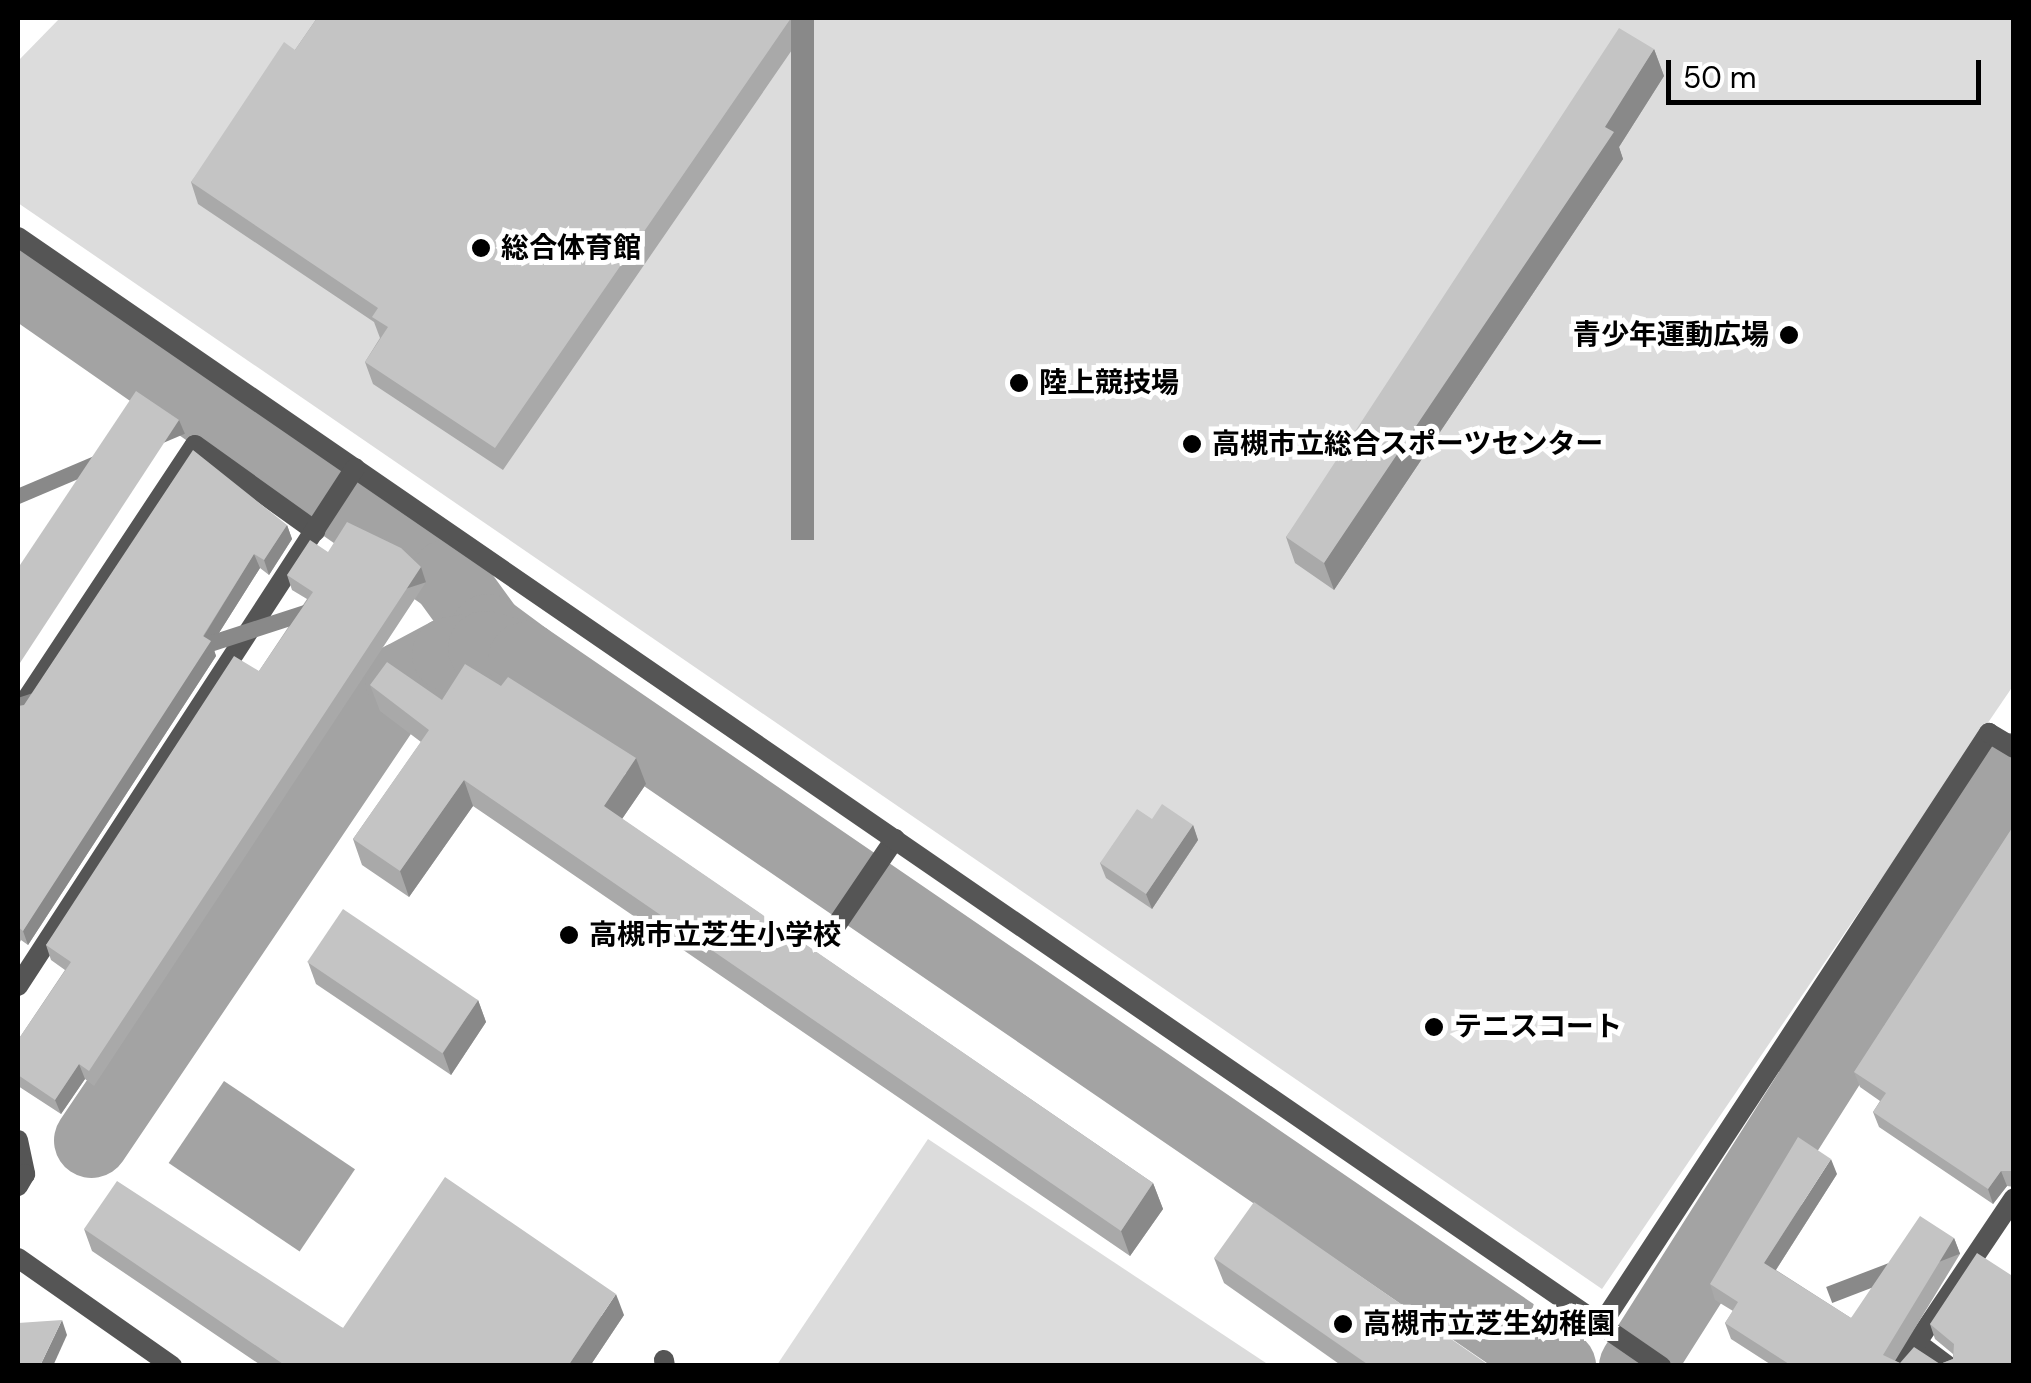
<!DOCTYPE html>
<meta charset="utf-8">
<style>
body{margin:0}
#map{position:relative;width:2031px;height:1383px;overflow:hidden;background:#fff;font-family:"DM Sans","Noto Sans JP",sans-serif}
div>[style]{position:absolute}
.green>*{inset:0;background:#dcdcdc}
.water>*{inset:0;background:#a3a3a3;transform-origin:0 0}
.river>*{height:75px;margin:-37.5px;padding:0 37.5px;transform-origin:37.5px;border-radius:37.5px;background:#a3a3a3}
.service>*{height:20px;margin:-10px;padding:0 10px;transform-origin:10px;border-radius:10px;background:#555}
.minor>*{height:20px;margin:-10px;padding:0 10px;transform-origin:10px;border-radius:10px;background:#555}
.wall>*{inset:0;background:#a9a9a9}
.shaded-wall>*{inset:0;background:#898989;transform-origin:0 0}
.building>*{inset:0;background:#c4c4c4;transform-origin:0 0}
.dots>*{width:28px;height:28px;translate:-50% -50%;box-sizing:border-box;border:5px solid #fff;border-radius:50%}
span{translate:-50% -50%;white-space:nowrap;text-align:center;line-height:1.15;-webkit-text-stroke:10px #fff;paint-order:stroke}
.poi-label{font-size:28px;color:#000;font-weight:700}
.left{translate:0 -50%;text-align:left}
.right{translate:-100% -50%;text-align:right}
.frame{position:absolute;inset:0;border:20px solid #000;pointer-events:none}
.scale{position:absolute;left:1666px;top:60px;width:315px;height:45px;box-sizing:border-box;border:5px solid #000;border-top:0;padding-left:12px;font-size:30px;line-height:35px;white-space:nowrap;color:#000;-webkit-text-stroke:8px #fff;paint-order:stroke}
</style>
<div id="map">
<div class="green">
<div style="clip-path:polygon(60px 18px,2013px 18px,2013px 686px,1602px 1289px,18px 203px,18px 61px)"></div>
<div style="clip-path:polygon(928px 1139px,1269px 1365px,777px 1365px)"></div>
</div>
<div class="water">
<div style="left:224px;top:1081px;width:158px;height:99px;rotate:34deg"></div>
</div>
<div class="river">
<div style="left:18px;top:277px;width:523px;rotate:34.88deg"></div>
<div style="left:447px;top:576px;width:68px;rotate:54deg"></div>
<div style="left:487px;top:631px;width:47px;rotate:36.4deg"></div>
<div style="left:91px;top:1140px;width:556px;rotate:-56deg"></div>
<div style="left:402px;top:679px;width:53px;rotate:-28deg"></div>
<div style="left:449px;top:654px;width:36px;rotate:-9deg"></div>
<div style="left:485px;top:648px;width:41px;rotate:15.4deg"></div>
<div style="left:525px;top:659px;width:1252px;rotate:34.39deg"></div>
<div style="left:1636px;top:1366px;width:706px;rotate:-57.62deg"></div>
</div>
<div class="service">
<div style="left:831px;top:933px;width:114px;rotate:-55.8deg"></div>
</div>
<div class="minor">
<div style="left:18px;top:237px;width:1994px;rotate:34.5deg"></div>
<div style="left:18px;top:712px;width:320px;rotate:-56.5deg"></div>
<div style="left:195px;top:445px;width:148px;rotate:35.6deg"></div>
<div style="left:18px;top:986px;width:618px;rotate:-56.95deg"></div>
<div style="left:18px;top:1140px;width:35px;rotate:78deg"></div>
<div style="left:25px;top:1174px;width:14px;rotate:120deg"></div>
<div style="left:18px;top:1258px;width:188px;rotate:35deg"></div>
<div style="left:1601px;top:1325px;width:708px;rotate:-56.76deg"></div>
<div style="left:1989px;top:733px;width:29px;rotate:31deg"></div>
<div style="left:1916px;top:1342px;width:40px;rotate:37deg"></div>
<div style="left:664px;top:1360px;width:6px;rotate:81deg"></div>
<div style="left:1901px;top:1366px;width:202px;rotate:-56.1deg"></div>
</div>
<div class="wall">
<div style="clip-path:polygon(317px 18px,814px 18px,503px 470px,373px 384px,365px 362px,380px 338px,374px 322px,198px 204px,191px 182px,295px 50px)"></div>
<div style="clip-path:polygon(1654px 49px,1664px 76px,1619px 147px,1623px 159px,1334px 590px,1295px 563px,1286px 537px)"></div>
<div style="clip-path:polygon(287px 525px,292px 539px,269px 575px,260px 568px,212px 644px,216px 656px,28px 945px,21px 940px,18px 946px,18px 706px,24px 705px)"></div>
<div style="clip-path:polygon(328px 552px,426px 582px,94px 1086px,85px 1079px,61px 1114px,18px 1086px,18px 1040px,65px 970px,51px 960px,46px 945px,259px 671px,307px 599px,292px 590px,287px 575px)"></div>
<div style="clip-path:polygon(370px 685px,442px 700px,646px 784px,622px 819px,1153px 1183px,1163px 1209px,1130px 1256px,473px 806px,409px 897px,362px 865px,353px 839px,421px 742px,380px 711px)"></div>
<div style="clip-path:polygon(1152px 819px,1193px 825px,1198px 840px,1152px 909px,1106px 878px,1100px 863px)"></div>
<div style="clip-path:polygon(2014px 825px,2014px 1187px,2007px 1186px,1993px 1204px,1879px 1127px,1873px 1112px,1880px 1101px,1860px 1087px,1854px 1072px)"></div>
<div style="clip-path:polygon(308px 962px,478px 1000px,486px 1022px,451px 1075px,316px 984px)"></div>
<div style="clip-path:polygon(1837px 1174px,1776px 1270px,1851px 1318px,1954px 1238px,1960px 1254px,1895px 1361px,1900px 1363px,1940px 1364px,1953px 1359px,1953px 1354px,1935px 1339px,1930px 1324px,2011px 1275px,2014px 1366px,1773px 1366px,1731px 1339px,1725px 1323px,1733px 1311px,1715px 1300px,1710px 1284px)"></div>
<div style="clip-path:polygon(84px 1229px,343px 1328px,624px 1315px,590px 1366px,262px 1366px,92px 1251px)"></div>
<div style="clip-path:polygon(1214px 1258px,1490px 1366px,1342px 1366px,1224px 1283px)"></div>
</div>
<div class="shaded-wall">
<div style="left:791px;top:18px;width:23px;height:522px"></div>
<div style="clip-path:polygon(1654px 49px,1664px 76px,1619px 147px,1623px 159px,1334px 590px,1324px 563px)"></div>
<div style="left:179px;top:420px;width:15px;height:294px;rotate:67deg"></div>
<div style="clip-path:polygon(287px 525px,292px 539px,269px 575px,264px 560px)"></div>
<div style="clip-path:polygon(254px 554px,260px 568px,212px 644px,216px 656px,28px 945px,23px 931px)"></div>
<div style="left:421px;top:567px;width:16px;height:604px;rotate:72deg"></div>
<div style="clip-path:polygon(636px 758px,646px 784px,613px 832px,604px 806px)"></div>
<div style="clip-path:polygon(464px 780px,473px 806px,409px 897px,400px 871px)"></div>
<div style="clip-path:polygon(1193px 825px,1198px 840px,1152px 909px,1146px 894px)"></div>
<div style="clip-path:polygon(478px 1000px,486px 1022px,451px 1075px,443px 1053px)"></div>
<div style="clip-path:polygon(79px 1064px,85px 1079px,61px 1114px,55px 1100px)"></div>
<div style="clip-path:polygon(1831px 1159px,1837px 1174px,1770px 1279px,1764px 1263px)"></div>
<div style="clip-path:polygon(2001px 1171px,2007px 1186px,1993px 1204px,1988px 1189px)"></div>
<div style="clip-path:polygon(1153px 1183px,1163px 1209px,1130px 1256px,1121px 1231px)"></div>
<div style="left:1954px;top:1238px;width:17px;height:137px;rotate:69deg"></div>
<div style="clip-path:polygon(616px 1294px,624px 1315px,590px 1366px,568px 1366px)"></div>
<div style="clip-path:polygon(62px 1320px,67px 1335px,53px 1366px,40px 1366px)"></div>
</div>
<div class="building">
<div style="clip-path:polygon(317px 18px,791px 18px,495px 448px,365px 362px,388px 327px,372px 317px,378px 308px,191px 182px,284px 42px,295px 50px)"></div>
<div style="clip-path:polygon(1619px 28px,1654px 49px,1605px 127px,1614px 132px,1324px 563px,1286px 537px)"></div>
<div style="clip-path:polygon(136px 391px,179px 420px,18px 666px,18px 568px)"></div>
<div style="clip-path:polygon(193px 450px,287px 525px,264px 560px,254px 554px,203px 636px,211px 641px,23px 931px,18px 927px,18px 706px,24px 705px)"></div>
<div style="clip-path:polygon(347px 522px,401px 548px,421px 567px,89px 1071px,79px 1064px,55px 1100px,18px 1075px,18px 1040px,71px 962px,46px 945px,234px 656px,259px 671px,313px 592px,287px 575px,310px 540px,328px 552px)"></div>
<div style="clip-path:polygon(387px 662px,442px 700px,465px 664px,501px 686px,508px 677px,636px 758px,604px 806px,1153px 1183px,1121px 1231px,464px 780px,400px 871px,353px 839px,429px 730px,370px 685px)"></div>
<div style="clip-path:polygon(1162px 804px,1193px 825px,1146px 894px,1100px 863px,1137px 809px,1152px 819px)"></div>
<div style="clip-path:polygon(2014px 825px,2014px 1171px,2001px 1171px,1988px 1189px,1873px 1112px,1886px 1093px,1854px 1072px)"></div>
<div style="left:343px;top:909px;width:163px;height:64px;rotate:34deg"></div>
<div style="clip-path:polygon(1798px 1137px,1831px 1159px,1764px 1263px,1851px 1318px,1920px 1216px,1954px 1238px,1883px 1355px,1900px 1363px,1914px 1347px,1940px 1364px,1953px 1359px,1954px 1344px,1930px 1324px,1977px 1253px,2011px 1275px,2014px 1272px,2014px 1366px,1792px 1366px,1725px 1323px,1738px 1302px,1710px 1284px)"></div>
<div style="clip-path:polygon(445px 1177px,616px 1294px,568px 1366px,286px 1366px,84px 1229px,117px 1181px,343px 1328px)"></div>
<div style="clip-path:polygon(1254px 1202px,1490px 1366px,1370px 1366px,1214px 1258px)"></div>
<div style="clip-path:polygon(62px 1320px,40px 1366px,18px 1366px,18px 1323px)"></div>
</div>
<div class="dots">
<div style="left:481px;top:248px;background:#000"></div>
<div style="left:1789px;top:335px;background:#000"></div>
<div style="left:1019px;top:383px;background:#000"></div>
<div style="left:1192px;top:444px;background:#000"></div>
<div style="left:569px;top:935px;background:#000"></div>
<div style="left:1434px;top:1027px;background:#000"></div>
<div style="left:1343px;top:1324px;background:#000"></div>
</div>
<div class="poi-label">
<span class="left" style="left:501px;top:248px">総合体育館</span>
<span class="right" style="left:1769px;top:335px">青少年運動広場</span>
<span class="left" style="left:1039px;top:383px">陸上競技場</span>
<span class="left" style="left:1212px;top:444px">高槻市立総合スポーツセンター</span>
<span class="left" style="left:589px;top:935px">高槻市立芝生小学校</span>
<span class="left" style="left:1454px;top:1027px">テニスコート</span>
<span class="left" style="left:1363px;top:1324px">高槻市立芝生幼稚園</span>
</div>
<div class="frame"></div>
<div class="scale">50 m</div>
</div>
